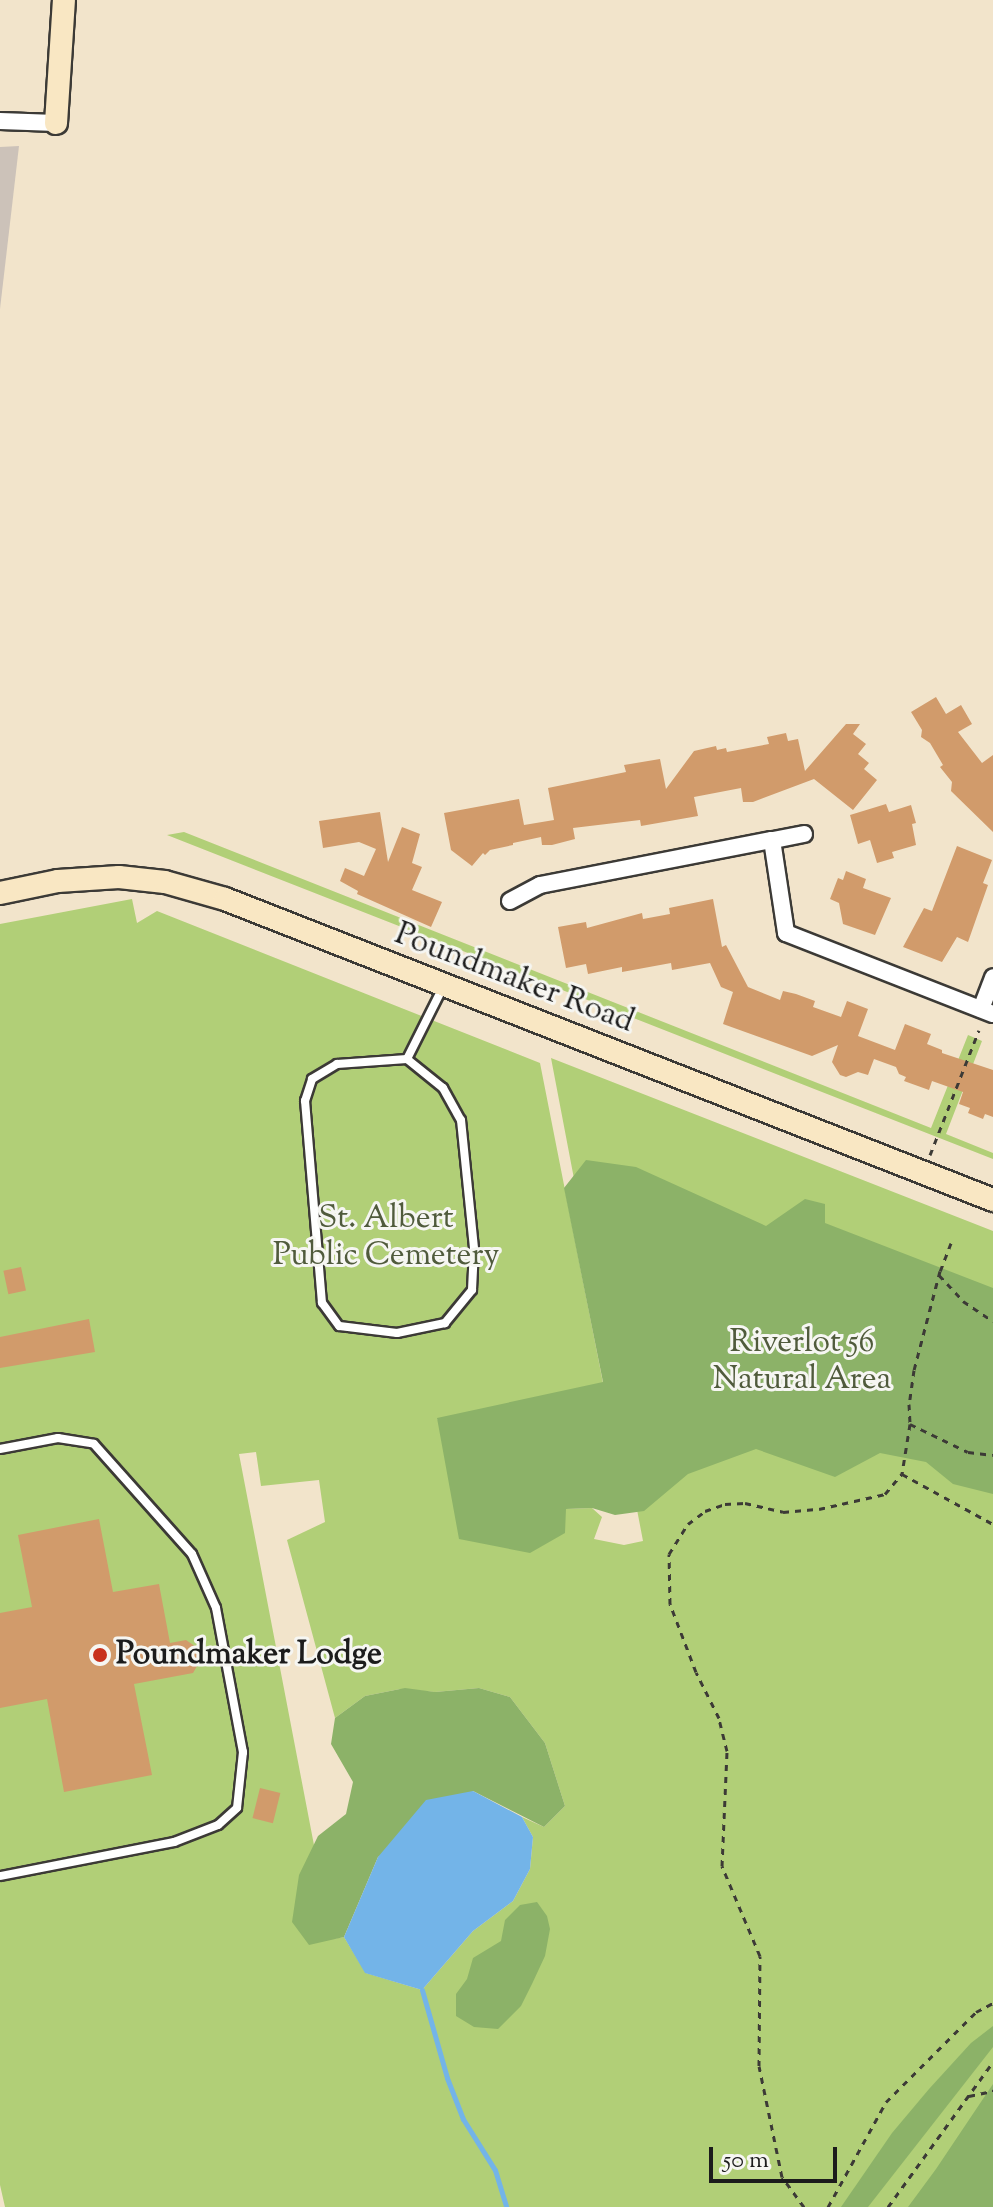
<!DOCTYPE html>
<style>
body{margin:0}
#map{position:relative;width:993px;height:2207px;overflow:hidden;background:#f2e4cb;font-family:"Sorts Mill Goudy",serif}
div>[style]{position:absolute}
.industrial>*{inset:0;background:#ccc2b9}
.green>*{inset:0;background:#b1cf77}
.forest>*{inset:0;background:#8cb268}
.water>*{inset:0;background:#73b4e8}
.stream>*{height:5px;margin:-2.5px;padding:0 2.5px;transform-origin:2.5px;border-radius:2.5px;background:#73b4e8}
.building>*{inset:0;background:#d19b6b;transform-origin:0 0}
.path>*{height:3px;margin-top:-1.5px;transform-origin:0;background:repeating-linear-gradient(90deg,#3c3a36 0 6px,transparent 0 12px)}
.roads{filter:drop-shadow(2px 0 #3c3a36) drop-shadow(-2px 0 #3c3a36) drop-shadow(0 2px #3c3a36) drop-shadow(0 -2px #3c3a36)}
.lane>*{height:8px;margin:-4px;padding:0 4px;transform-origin:4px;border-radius:4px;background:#fff}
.street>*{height:16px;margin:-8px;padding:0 8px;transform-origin:8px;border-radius:8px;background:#fff}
.secondary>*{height:22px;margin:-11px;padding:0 11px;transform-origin:11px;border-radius:11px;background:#f9e7c3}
.dots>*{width:22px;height:22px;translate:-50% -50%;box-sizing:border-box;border:4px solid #f6f6f2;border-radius:50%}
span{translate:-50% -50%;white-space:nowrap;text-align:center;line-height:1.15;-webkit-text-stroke:6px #f6f6f2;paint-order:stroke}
.street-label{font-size:32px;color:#1c1c1c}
.park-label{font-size:32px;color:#505b3c}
.poi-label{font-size:32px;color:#1c1c1c;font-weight:700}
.left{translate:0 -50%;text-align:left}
.scale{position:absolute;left:709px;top:2147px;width:128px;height:36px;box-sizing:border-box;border:4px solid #1c1c1c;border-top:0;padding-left:10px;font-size:24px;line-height:28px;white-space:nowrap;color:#1c1c1c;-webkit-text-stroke:6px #f6f6f2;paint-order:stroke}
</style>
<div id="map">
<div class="industrial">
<div style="clip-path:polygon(19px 146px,0 309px,0 147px)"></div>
</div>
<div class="green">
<div style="clip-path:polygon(184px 832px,931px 1128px,968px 1035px,982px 1041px,946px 1134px,993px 1153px,993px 1159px,167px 835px)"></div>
<div style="clip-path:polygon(evenodd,132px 899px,137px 923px,157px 911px,540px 1063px,603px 1383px,437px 1419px,566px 1509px,592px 1508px,602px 1517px,594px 1539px,624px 1545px,643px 1541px,551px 1058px,993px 1231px,993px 2207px,5px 2207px,0 2185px,0 924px,132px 899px,256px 1452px,261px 1486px,319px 1480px,325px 1522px,287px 1540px,335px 1718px,365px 1696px,400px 1689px,435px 1692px,479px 1688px,510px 1697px,545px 1743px,565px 1806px,544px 1827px,522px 1817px,533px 1837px,530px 1869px,513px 1901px,473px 1931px,422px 1990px,366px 1973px,344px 1937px,332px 1939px,239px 1454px,256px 1452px)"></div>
</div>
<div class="forest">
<div style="clip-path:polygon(586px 1160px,636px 1167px,766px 1226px,805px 1199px,825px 1204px,825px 1223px,993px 1288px,993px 1494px,953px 1484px,926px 1462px,880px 1453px,835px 1477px,756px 1449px,688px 1474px,644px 1511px,615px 1515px,592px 1508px,566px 1509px,565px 1533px,530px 1553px,459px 1539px,437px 1418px,603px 1382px,564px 1188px)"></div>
<div style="clip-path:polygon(405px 1688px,435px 1692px,479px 1688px,510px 1697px,545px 1743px,565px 1806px,544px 1827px,473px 1791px,378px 1857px,344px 1937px,309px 1945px,292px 1922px,299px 1875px,318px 1836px,346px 1814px,353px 1782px,331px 1744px,335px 1718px,365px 1696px)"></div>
<div style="clip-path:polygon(537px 1902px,547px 1916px,550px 1929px,545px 1956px,532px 1984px,521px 2006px,498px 2029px,474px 2027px,456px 2016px,456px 1994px,467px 1979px,473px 1958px,501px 1941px,505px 1920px,520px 1905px)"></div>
<div style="clip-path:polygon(993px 2026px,993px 2047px,868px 2207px,841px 2207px,892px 2133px,929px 2089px,971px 2043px)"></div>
<div style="clip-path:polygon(993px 2084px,993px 2207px,908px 2207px,936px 2169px)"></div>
</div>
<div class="water">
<div style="clip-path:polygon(473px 1791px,522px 1817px,533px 1837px,530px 1869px,513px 1901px,473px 1931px,422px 1990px,365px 1973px,344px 1937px,378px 1857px,426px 1800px)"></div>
</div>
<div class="stream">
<div style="left:422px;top:1990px;width:91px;rotate:74.1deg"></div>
<div style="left:447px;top:2078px;width:44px;rotate:68.7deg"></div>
<div style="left:463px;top:2119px;width:60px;rotate:57.9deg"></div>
<div style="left:495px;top:2170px;width:39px;rotate:73deg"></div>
</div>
<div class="building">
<div style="clip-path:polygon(936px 697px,946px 714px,961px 705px,972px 724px,958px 732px,982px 763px,993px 755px,993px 832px,951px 791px,952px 782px,940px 767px,943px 765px,930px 743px,921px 737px,922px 730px,911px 712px)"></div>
<div style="clip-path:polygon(846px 724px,860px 724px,853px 734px,866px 744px,858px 754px,869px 763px,864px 769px,877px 780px,853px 810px,814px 779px,753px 802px,743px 802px,741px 788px,694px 797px,698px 816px,641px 826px,640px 820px,573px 828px,575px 839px,552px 845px,542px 845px,541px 837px,513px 843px,513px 845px,490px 850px,485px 855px,483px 853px,472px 866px,451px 850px,444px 813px,519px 799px,524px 825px,554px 820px,548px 788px,626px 772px,624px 765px,660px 759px,666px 789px,694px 751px,716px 746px,717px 750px,726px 748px,727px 752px,769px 744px,767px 737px,786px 733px,788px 741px,798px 739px,805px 771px)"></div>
<div style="clip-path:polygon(886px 804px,889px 812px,911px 805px,916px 823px,912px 824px,916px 845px,892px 852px,894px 858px,877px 863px,870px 840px,858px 844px,850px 815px)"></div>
<div style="clip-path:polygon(380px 812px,388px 862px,402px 827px,420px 834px,412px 863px,422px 867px,412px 890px,442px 902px,431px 927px,357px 894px,358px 891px,340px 881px,345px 868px,364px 876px,376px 849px,359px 842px,323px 848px,319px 821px)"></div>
<div style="clip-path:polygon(957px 846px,992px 860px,983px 883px,988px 885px,968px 942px,957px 937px,942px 962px,903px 947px,924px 908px,932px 911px)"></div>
<div style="clip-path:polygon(846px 871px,866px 879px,863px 888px,891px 898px,875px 935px,843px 924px,839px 903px,830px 899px,838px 878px,843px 880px)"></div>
<div style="clip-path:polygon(713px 899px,722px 947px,726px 945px,748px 987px,780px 1000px,783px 991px,796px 994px,815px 1001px,813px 1007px,841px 1017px,847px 1001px,868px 1009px,858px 1036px,895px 1050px,905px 1024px,931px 1034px,927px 1044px,942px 1050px,942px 1053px,993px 1070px,993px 1117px,985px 1114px,983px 1119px,968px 1113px,970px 1108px,959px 1104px,963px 1092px,932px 1081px,929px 1090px,904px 1081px,906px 1077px,899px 1074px,896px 1067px,874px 1059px,868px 1075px,858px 1072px,846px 1077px,840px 1075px,832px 1062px,838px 1045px,812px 1056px,723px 1024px,733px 992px,721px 987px,710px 963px,672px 970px,671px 963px,622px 972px,622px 967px,588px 974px,586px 964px,566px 968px,558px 927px,586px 922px,587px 928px,642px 913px,643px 919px,670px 914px,669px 908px)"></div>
<div style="left:21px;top:1267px;width:24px;height:18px;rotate:78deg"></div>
<div style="clip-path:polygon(89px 1319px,95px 1352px,0 1368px,0 1337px)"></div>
<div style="clip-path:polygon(99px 1519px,113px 1592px,159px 1584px,170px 1643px,186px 1640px,199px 1649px,200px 1661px,193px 1673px,134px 1684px,152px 1775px,64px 1792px,47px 1699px,0 1708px,0 1613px,32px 1607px,18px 1535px)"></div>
<div style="left:260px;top:1788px;width:21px;height:31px;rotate:14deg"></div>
</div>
<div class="path">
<div style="left:930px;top:1155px;width:134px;rotate:-68.6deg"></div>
<div style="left:951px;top:1243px;width:30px;rotate:111deg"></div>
<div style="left:940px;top:1271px;width:102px;rotate:104.7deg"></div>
<div style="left:914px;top:1370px;width:34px;rotate:98deg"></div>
<div style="left:909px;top:1404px;width:20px;rotate:87deg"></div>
<div style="left:910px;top:1424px;width:64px;rotate:25.8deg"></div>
<div style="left:968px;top:1452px;width:25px;rotate:7deg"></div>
<div style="left:939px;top:1275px;width:35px;rotate:47deg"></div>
<div style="left:963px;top:1301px;width:36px;rotate:34deg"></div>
<div style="left:910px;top:1424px;width:51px;rotate:99.1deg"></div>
<div style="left:902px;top:1474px;width:104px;rotate:28.8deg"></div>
<div style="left:969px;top:2096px;width:25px;rotate:-12deg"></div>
<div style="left:804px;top:2207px;width:37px;rotate:-126deg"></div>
<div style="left:782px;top:2177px;width:113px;rotate:-101.7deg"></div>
<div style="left:759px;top:2066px;width:110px;rotate:-89.5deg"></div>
<div style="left:760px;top:1956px;width:98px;rotate:-112.9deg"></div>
<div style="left:722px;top:1866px;width:115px;rotate:-87.5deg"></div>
<div style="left:727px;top:1751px;width:34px;rotate:-104deg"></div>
<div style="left:719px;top:1718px;width:51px;rotate:-116.6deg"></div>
<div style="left:696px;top:1672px;width:73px;rotate:-110.9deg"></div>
<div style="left:670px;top:1604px;width:50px;rotate:-91.1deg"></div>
<div style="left:669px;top:1554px;width:36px;rotate:-58deg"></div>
<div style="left:688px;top:1524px;width:21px;rotate:-37deg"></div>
<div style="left:705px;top:1511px;width:21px;rotate:-19deg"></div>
<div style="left:725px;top:1504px;width:20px;rotate:-3deg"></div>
<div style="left:745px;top:1503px;width:39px;rotate:13deg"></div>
<div style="left:783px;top:1512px;width:36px;rotate:-5deg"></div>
<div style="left:819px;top:1509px;width:68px;rotate:-12.8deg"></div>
<div style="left:885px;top:1494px;width:26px;rotate:-50deg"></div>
<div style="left:828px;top:2207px;width:120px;rotate:-61.1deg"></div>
<div style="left:886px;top:2102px;width:127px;rotate:-45deg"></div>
<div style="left:976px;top:2012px;width:19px;rotate:-28deg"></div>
<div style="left:888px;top:2207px;width:179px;rotate:-54.1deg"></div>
</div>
<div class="roads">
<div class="lane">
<div style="left:407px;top:1059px;width:46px;rotate:38.9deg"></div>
<div style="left:443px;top:1088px;width:37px;rotate:61deg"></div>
<div style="left:461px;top:1120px;width:130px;rotate:84.2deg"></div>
<div style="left:474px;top:1249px;width:41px;rotate:92.8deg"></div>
<div style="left:472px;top:1290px;width:43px;rotate:129.3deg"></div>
<div style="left:445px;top:1323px;width:49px;rotate:168.2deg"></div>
<div style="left:397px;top:1333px;width:58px;rotate:-173.1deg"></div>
<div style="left:339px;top:1326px;width:29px;rotate:-126deg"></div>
<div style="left:322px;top:1303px;width:203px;rotate:-94.8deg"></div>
<div style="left:305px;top:1101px;width:23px;rotate:-72deg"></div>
<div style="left:312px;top:1079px;width:29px;rotate:-31deg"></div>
<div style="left:337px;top:1064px;width:70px;rotate:-4.1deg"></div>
<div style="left:407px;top:1059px;width:80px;rotate:-63.4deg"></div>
<div style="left:0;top:1449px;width:59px;rotate:-10.7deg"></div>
<div style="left:58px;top:1438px;width:36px;rotate:9deg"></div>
<div style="left:94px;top:1444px;width:147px;rotate:48.3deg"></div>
<div style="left:192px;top:1554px;width:59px;rotate:66deg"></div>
<div style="left:216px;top:1608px;width:147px;rotate:79.4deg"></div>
<div style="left:243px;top:1752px;width:56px;rotate:96.1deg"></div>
<div style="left:237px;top:1808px;width:25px;rotate:138deg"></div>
<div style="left:218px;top:1825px;width:47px;rotate:158.9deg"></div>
<div style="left:174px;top:1842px;width:177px;rotate:168.9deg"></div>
</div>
<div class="street">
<div style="left:0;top:121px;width:56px;rotate:2deg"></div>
<div style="left:804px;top:834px;width:33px;rotate:169deg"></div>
<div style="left:772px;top:840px;width:94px;rotate:81.4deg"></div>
<div style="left:786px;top:933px;width:222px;rotate:21.4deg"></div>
<div style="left:510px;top:901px;width:34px;rotate:-28deg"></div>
<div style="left:540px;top:885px;width:236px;rotate:-11deg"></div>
<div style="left:981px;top:1009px;width:34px;rotate:-69deg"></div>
</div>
<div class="secondary">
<div style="left:56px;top:123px;width:123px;rotate:-86.3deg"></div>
<div style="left:0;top:893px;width:59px;rotate:-11.7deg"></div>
<div style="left:58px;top:881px;width:61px;rotate:-3.8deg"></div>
<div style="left:119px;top:877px;width:46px;rotate:6.2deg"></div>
<div style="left:165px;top:882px;width:62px;rotate:15.8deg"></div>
<div style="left:225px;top:899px;width:825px;rotate:21.4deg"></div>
</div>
</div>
<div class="dots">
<div style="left:100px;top:1655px;background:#c8321e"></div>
</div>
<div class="street-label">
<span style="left:514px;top:979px;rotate:21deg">Poundmaker Road</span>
</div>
<div class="park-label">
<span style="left:386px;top:1238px">St. Albert<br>Public Cemetery</span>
<span style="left:802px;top:1362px">Riverlot 56<br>Natural Area</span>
</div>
<div class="poi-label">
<span class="left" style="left:116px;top:1655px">Poundmaker Lodge</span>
</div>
<div class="scale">50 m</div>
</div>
